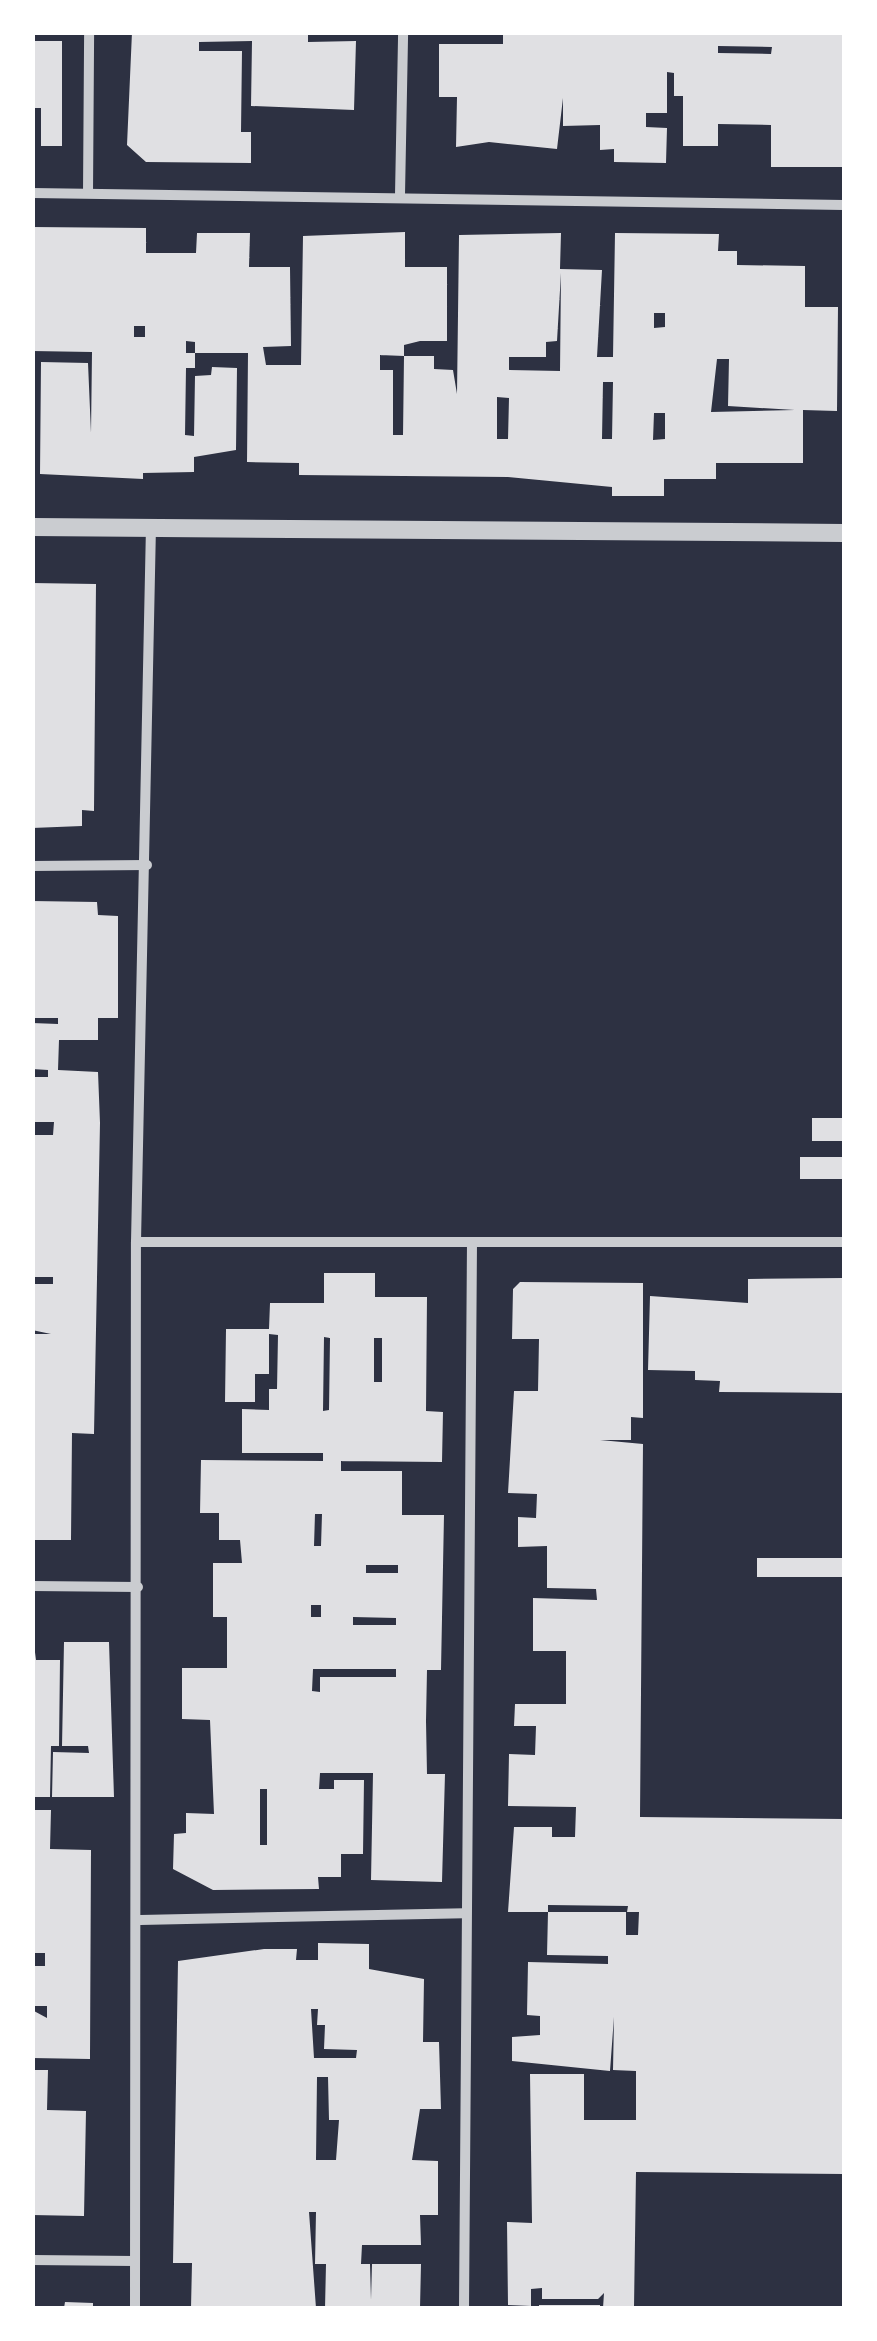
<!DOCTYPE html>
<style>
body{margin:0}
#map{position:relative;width:877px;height:2341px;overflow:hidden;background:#2d3142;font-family:Karla,sans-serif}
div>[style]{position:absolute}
.building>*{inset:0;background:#e0e0e3;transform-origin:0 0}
.minor>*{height:10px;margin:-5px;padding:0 5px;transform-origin:5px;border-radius:5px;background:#caccd0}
.tertiary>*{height:18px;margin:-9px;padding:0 9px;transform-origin:9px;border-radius:9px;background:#caccd0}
span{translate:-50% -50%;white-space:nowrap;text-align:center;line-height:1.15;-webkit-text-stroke:10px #fff;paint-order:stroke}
.frame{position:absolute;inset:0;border:35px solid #fff;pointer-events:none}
</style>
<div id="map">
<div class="building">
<div style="clip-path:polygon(132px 32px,308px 32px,308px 42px,356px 41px,354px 110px,251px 106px,252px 41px,199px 42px,199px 51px,242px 51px,241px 132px,251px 132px,251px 163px,146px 162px,127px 145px)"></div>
<div style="clip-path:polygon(evenodd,503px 32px,844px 32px,844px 167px,771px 167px,771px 125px,718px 124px,718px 146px,683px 146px,683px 96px,674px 96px,674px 73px,667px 72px,667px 113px,646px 113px,646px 127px,667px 128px,666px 163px,614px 162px,614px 149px,600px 150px,600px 125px,563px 126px,563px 98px,557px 149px,489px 142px,456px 147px,457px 97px,439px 97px,439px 44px,503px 44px,503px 32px,718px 46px,772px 47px,771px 54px,718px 53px,718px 46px)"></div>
<div style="clip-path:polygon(32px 41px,62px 41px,62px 146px,41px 146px,41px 108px,32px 108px)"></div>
<div style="clip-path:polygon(evenodd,32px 227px,146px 228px,146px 253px,196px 253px,197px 233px,250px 233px,249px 267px,290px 267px,291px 346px,263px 347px,266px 365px,301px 365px,303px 236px,405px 232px,405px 267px,447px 267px,447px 341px,420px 341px,404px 345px,404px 356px,380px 355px,380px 370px,393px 370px,393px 435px,403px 435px,404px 356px,434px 356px,434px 369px,453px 370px,457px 394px,459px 235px,561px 233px,560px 269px,602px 270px,597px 357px,613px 357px,615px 233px,719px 234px,718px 251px,737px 251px,737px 265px,805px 266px,805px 307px,838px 307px,837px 411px,803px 410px,803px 463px,716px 463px,716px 479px,664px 479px,664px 496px,612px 496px,612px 487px,508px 477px,299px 475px,299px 463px,247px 462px,248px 353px,195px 353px,195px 368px,186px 368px,185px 435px,194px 436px,195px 376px,211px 375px,212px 367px,237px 368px,236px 450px,194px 457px,194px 472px,143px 473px,143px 479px,40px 474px,41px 362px,88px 363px,91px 433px,92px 352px,32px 351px,32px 227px,561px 273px,560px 371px,509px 370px,509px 357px,546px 357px,546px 342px,557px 341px,561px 273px,32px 227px,654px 313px,665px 313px,665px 327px,654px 328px,654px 313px,32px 227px,134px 326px,145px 326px,145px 337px,134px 337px,134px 326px,32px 227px,186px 341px,195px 342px,195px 353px,186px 353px,186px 341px,32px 227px,717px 359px,729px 359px,728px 406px,795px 410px,711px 412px,717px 359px,32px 227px,603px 382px,613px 382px,612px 439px,602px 439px,603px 382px,32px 227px,497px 397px,509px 398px,508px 439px,497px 439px,497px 397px,32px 227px,654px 413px,665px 413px,665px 439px,653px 440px,654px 413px)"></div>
<div style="clip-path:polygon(32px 583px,96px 584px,94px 811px,82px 810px,82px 826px,32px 828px)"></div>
<div style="clip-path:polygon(32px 901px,97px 902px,98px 915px,118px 916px,118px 1018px,98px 1018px,98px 1040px,59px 1040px,58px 1070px,98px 1072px,100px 1123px,94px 1434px,72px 1433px,71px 1540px,32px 1540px,32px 1334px,51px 1334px,32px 1330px,32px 1284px,53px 1284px,53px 1277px,32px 1277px,32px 1135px,53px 1135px,54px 1122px,32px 1122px,32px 1077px,48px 1077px,48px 1070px,32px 1069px,32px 1023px,58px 1024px,58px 1018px,32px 1018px)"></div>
<div style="left:812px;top:1118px;width:32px;height:23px"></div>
<div style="left:800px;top:1157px;width:44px;height:22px"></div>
<div style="clip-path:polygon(evenodd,324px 1273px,375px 1273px,375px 1297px,427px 1297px,426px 1411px,443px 1412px,442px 1462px,341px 1461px,341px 1471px,402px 1471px,402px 1515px,444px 1515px,441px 1670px,427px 1670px,426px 1721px,427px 1774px,445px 1774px,442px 1882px,371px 1880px,373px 1773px,320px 1773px,319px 1789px,334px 1789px,334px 1780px,364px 1780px,363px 1854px,341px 1854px,341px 1877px,318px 1877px,319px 1889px,213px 1890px,173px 1869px,174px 1834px,186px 1833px,186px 1813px,214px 1814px,210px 1720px,182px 1719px,182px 1668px,227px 1668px,227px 1617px,213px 1617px,213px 1563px,242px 1563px,240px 1540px,219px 1540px,219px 1513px,200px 1513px,201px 1460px,323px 1461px,323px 1453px,242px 1453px,242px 1409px,269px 1410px,269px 1389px,277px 1389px,278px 1335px,269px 1334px,269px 1374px,255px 1374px,255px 1402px,225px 1402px,226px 1329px,269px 1329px,270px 1303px,324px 1303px,324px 1273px,324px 1337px,330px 1338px,329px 1410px,323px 1411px,324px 1337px,324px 1273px,374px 1338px,382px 1338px,382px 1382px,374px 1382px,374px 1338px,324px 1273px,315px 1514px,322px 1514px,321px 1546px,314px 1546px,315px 1514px,324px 1273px,366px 1565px,398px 1565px,398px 1573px,366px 1573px,366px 1565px,324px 1273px,311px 1605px,321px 1605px,321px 1617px,311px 1617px,311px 1605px,324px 1273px,353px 1617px,396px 1618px,396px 1625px,353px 1625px,353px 1617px,324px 1273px,313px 1669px,396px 1669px,396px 1677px,320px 1677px,320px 1692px,312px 1691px,313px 1669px,324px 1273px,260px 1789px,267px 1789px,267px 1845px,260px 1845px,260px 1789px)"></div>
<div style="clip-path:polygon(844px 1278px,844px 1393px,719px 1392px,720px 1381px,695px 1380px,695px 1371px,648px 1370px,650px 1296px,748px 1303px,748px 1279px)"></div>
<div style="clip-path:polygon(520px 1282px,643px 1283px,643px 1418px,631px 1417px,631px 1440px,600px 1440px,643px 1444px,640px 1817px,844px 1819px,844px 2174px,636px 2172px,634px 2308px,603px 2308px,604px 2293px,598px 2299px,542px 2299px,542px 2288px,531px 2289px,531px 2306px,508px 2305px,507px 2222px,532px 2223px,530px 2074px,584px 2074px,584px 2120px,636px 2120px,636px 2071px,613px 2070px,614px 2017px,610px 2071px,512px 2061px,512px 2037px,540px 2035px,540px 2016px,527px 2015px,528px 1962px,608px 1964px,608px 1956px,547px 1955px,548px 1912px,626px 1912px,626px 1935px,638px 1935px,639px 1912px,627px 1912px,628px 1906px,548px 1905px,548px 1912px,508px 1912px,514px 1827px,552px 1827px,552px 1837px,575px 1837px,576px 1807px,508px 1806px,509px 1754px,535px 1755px,536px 1726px,514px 1726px,515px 1704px,566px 1704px,566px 1651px,533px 1651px,533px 1598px,597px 1600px,596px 1589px,547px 1588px,547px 1546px,518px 1547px,518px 1517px,536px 1518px,537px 1494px,508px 1493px,514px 1391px,538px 1391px,539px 1339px,512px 1339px,513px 1289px)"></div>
<div style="left:844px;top:1558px;width:19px;height:87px;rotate:90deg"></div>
<div style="clip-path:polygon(32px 1629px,36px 1660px,60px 1660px,59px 1746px,51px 1746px,50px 1797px,32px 1797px)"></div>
<div style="clip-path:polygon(64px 1642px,109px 1642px,114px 1797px,52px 1797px,53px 1752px,89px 1753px,88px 1746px,62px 1746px)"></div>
<div style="clip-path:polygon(32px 1810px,51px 1810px,50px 1849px,91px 1850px,90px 2059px,32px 2058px,34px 2011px,47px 2018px,47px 2006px,32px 2006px,32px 1966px,45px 1966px,45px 1953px,32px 1953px)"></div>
<div style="clip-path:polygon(evenodd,318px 1943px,369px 1944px,369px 1969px,424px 1979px,423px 2042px,439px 2042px,441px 2109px,420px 2109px,412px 2160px,438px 2161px,438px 2215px,420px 2215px,421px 2245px,362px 2245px,361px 2264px,370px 2264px,371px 2300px,372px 2264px,421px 2264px,420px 2308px,325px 2308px,326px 2264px,315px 2264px,316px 2212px,309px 2212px,316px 2308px,191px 2308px,192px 2263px,173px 2263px,178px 1961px,264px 1949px,297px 1949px,296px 1960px,318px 1960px,318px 1943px,311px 2009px,318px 2009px,317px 2025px,325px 2025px,324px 2049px,357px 2050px,356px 2058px,314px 2058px,311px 2009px,318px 1943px,317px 2077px,328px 2077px,329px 2120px,339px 2120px,336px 2160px,316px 2160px,317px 2077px)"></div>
<div style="clip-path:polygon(32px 2070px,48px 2070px,47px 2110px,86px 2111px,84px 2216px,32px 2215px)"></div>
<div style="clip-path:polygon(65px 2302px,93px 2303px,93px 2308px,64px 2308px)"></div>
<div style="left:539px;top:2305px;width:61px;height:3px"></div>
</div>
<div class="minor">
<div style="left:32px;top:193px;width:812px;rotate:0.85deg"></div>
<div style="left:88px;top:193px;width:161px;rotate:-89.6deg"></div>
<div style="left:400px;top:195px;width:163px;rotate:-88.9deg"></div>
<div style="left:32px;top:866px;width:115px;rotate:-0.5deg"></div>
<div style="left:136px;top:1242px;width:708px"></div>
<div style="left:32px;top:1586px;width:106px;rotate:0.5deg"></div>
<div style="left:140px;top:1920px;width:324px;rotate:-1.2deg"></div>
<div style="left:32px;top:2260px;width:102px;rotate:0.6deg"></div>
<div style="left:135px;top:2308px;width:1066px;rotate:-89.95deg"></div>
<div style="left:136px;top:1242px;width:714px;rotate:-88.8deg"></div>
<div style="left:464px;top:2308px;width:1064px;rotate:-89.57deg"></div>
</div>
<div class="tertiary">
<div style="left:32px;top:527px;width:812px;rotate:0.42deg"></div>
</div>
<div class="frame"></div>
</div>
